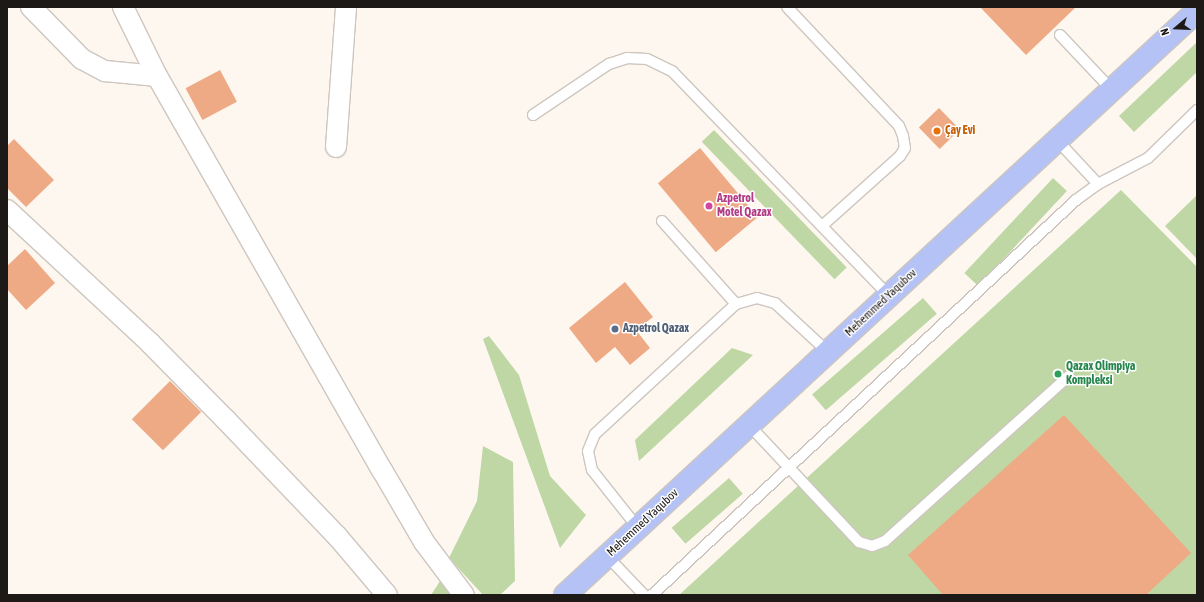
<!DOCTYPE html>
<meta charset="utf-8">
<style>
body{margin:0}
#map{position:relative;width:1204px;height:602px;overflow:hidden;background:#fef7f0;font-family:"Asap Condensed",sans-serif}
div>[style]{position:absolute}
.green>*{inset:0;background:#bfd7a5;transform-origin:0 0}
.building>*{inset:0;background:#eeaa84;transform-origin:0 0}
.roads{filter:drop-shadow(1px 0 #cdc6c0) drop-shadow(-1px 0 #cdc6c0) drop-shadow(0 1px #cdc6c0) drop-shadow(0 -1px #cdc6c0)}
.service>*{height:10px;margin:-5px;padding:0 5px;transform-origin:5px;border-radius:5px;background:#fff}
.minor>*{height:20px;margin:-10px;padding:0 10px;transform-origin:10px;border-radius:10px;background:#fff}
.primary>*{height:22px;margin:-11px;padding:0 11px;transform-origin:11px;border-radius:11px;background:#b5c2f5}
.dots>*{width:11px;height:11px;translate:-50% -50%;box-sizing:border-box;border:2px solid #fff;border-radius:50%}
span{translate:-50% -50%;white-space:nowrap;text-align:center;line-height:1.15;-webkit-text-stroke:3px #fff;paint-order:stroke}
.food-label{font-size:12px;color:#c56008;font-weight:700}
.left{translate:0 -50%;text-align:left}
.hotel-label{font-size:12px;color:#b23c85;font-weight:700}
.street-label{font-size:12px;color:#1c1917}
.service-label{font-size:12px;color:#4e5e75;font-weight:700}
.leisure-label{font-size:12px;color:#27864d;font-weight:700}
.frame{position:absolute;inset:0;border:8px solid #1c1917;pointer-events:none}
.north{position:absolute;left:1156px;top:8px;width:40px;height:40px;-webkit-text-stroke:3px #fff;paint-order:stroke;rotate:251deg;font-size:11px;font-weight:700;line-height:16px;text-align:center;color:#1c1917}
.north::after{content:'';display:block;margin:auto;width:14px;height:18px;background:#1c1917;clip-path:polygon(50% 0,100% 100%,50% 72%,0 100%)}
</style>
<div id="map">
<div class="green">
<div style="clip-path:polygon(1197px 42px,1197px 72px,1134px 132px,1119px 116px)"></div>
<div style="left:714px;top:130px;width:191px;height:17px;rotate:46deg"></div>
<div style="left:1053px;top:178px;width:19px;height:130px;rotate:43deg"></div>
<div style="clip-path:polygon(1121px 190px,1197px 267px,1197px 595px,679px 595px)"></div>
<div style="clip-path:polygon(1197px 195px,1197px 259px,1165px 226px)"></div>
<div style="left:923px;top:298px;width:21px;height:147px;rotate:49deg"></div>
<div style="clip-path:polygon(489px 336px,519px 375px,550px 476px,586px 515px,560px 548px,483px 339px)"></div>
<div style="clip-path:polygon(732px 348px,753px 355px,639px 461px,635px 440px)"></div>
<div style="clip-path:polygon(483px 446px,513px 462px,515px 581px,500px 595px,483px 595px,449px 558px,477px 501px)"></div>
<div style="left:729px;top:478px;width:21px;height:76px;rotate:49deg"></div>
<div style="clip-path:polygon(440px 581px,452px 595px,431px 595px)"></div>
</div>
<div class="building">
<div style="clip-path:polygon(980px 7px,1076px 7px,1026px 55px)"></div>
<div style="left:220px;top:70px;width:36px;height:39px;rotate:62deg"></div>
<div style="left:939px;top:108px;width:30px;height:28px;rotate:46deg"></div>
<div style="clip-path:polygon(14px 139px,54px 180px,26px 207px,7px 188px,7px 146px)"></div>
<div style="left:700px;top:148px;width:90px;height:55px;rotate:50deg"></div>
<div style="clip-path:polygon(25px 249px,55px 283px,26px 310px,7px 289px,7px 266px)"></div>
<div style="clip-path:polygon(625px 282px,653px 317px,636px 330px,650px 348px,630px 365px,615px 347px,596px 363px,569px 328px)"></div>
<div style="left:170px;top:381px;width:44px;height:54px;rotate:45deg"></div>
<div style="clip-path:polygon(1064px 415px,1191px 553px,1146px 595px,943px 595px,908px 555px)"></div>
</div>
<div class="roads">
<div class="service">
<div style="left:787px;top:7px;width:163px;rotate:46.7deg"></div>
<div style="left:899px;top:126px;width:11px;rotate:68deg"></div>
<div style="left:903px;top:136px;width:12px;rotate:81deg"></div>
<div style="left:905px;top:148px;width:9px;rotate:122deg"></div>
<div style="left:900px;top:156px;width:105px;rotate:138.1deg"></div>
<div style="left:1060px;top:35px;width:76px;rotate:46.6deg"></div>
<div style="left:533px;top:115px;width:92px;rotate:-33.9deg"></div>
<div style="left:609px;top:64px;width:19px;rotate:-18deg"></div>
<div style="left:627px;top:58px;width:20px;rotate:3deg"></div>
<div style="left:647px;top:59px;width:28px;rotate:26deg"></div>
<div style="left:672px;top:71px;width:313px;rotate:46deg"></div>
<div style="left:1057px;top:140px;width:60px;rotate:47deg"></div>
<div style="left:662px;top:221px;width:111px;rotate:48.3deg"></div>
<div style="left:749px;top:425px;width:161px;rotate:46.8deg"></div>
<div style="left:859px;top:542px;width:14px;rotate:17deg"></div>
<div style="left:872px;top:546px;width:14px;rotate:-21deg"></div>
<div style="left:885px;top:541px;width:247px;rotate:-41.9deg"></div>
<div style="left:638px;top:528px;width:74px;rotate:-128.4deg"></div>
<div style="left:592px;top:470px;width:19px;rotate:-102deg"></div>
<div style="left:588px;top:451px;width:18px;rotate:-68deg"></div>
<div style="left:595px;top:434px;width:192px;rotate:-42.7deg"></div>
<div style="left:736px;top:304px;width:22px;rotate:-16deg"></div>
<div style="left:757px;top:298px;width:19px;rotate:16deg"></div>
<div style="left:775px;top:303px;width:72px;rotate:42.8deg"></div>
<div style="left:607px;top:556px;width:54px;rotate:46.5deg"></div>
<div style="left:652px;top:595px;width:579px;rotate:-42.97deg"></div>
<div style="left:1076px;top:200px;width:27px;rotate:-36deg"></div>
<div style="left:1098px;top:184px;width:56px;rotate:-27.5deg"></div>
<div style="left:1148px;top:158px;width:69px;rotate:-44.4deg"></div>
</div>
<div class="minor">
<div style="left:31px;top:7px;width:73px;rotate:45.6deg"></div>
<div style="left:82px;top:59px;width:26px;rotate:28deg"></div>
<div style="left:105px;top:71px;width:52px;rotate:5.5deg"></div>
<div style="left:123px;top:7px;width:77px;rotate:63.8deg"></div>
<div style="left:157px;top:76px;width:454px;rotate:60.3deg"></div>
<div style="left:382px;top:470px;width:83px;rotate:59.7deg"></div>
<div style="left:424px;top:542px;width:66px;rotate:53deg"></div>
<div style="left:336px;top:147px;width:140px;rotate:-85.9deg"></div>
<div style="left:7px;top:210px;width:195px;rotate:42.9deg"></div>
<div style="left:150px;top:343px;width:108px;rotate:45.4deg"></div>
<div style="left:226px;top:420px;width:161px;rotate:46.3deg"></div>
<div style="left:337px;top:536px;width:77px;rotate:49.7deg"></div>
</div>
<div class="primary">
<div style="left:565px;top:595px;width:861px;rotate:-42.74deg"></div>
</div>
</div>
<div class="dots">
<div style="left:937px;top:131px;background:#e8710a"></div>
<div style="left:709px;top:206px;background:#d1479c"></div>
<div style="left:615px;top:329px;background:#5c6f8a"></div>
<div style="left:1058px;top:374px;background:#2e9e5b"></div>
</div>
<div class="food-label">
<span class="left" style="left:945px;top:131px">Çay Evi</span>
</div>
<div class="hotel-label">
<span class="left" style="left:717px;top:206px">Azpetrol<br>Motel Qazax</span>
</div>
<div class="street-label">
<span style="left:881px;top:303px;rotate:-43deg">Mehemmed Yaqubov</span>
<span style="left:643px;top:523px;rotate:-43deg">Mehemmed Yaqubov</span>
</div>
<div class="service-label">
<span class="left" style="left:623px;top:329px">Azpetrol Qazax</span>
</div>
<div class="leisure-label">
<span class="left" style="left:1066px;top:374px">Qazax Olimpiya<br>Kompleksi</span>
</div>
<div class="frame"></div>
<div class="north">N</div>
</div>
